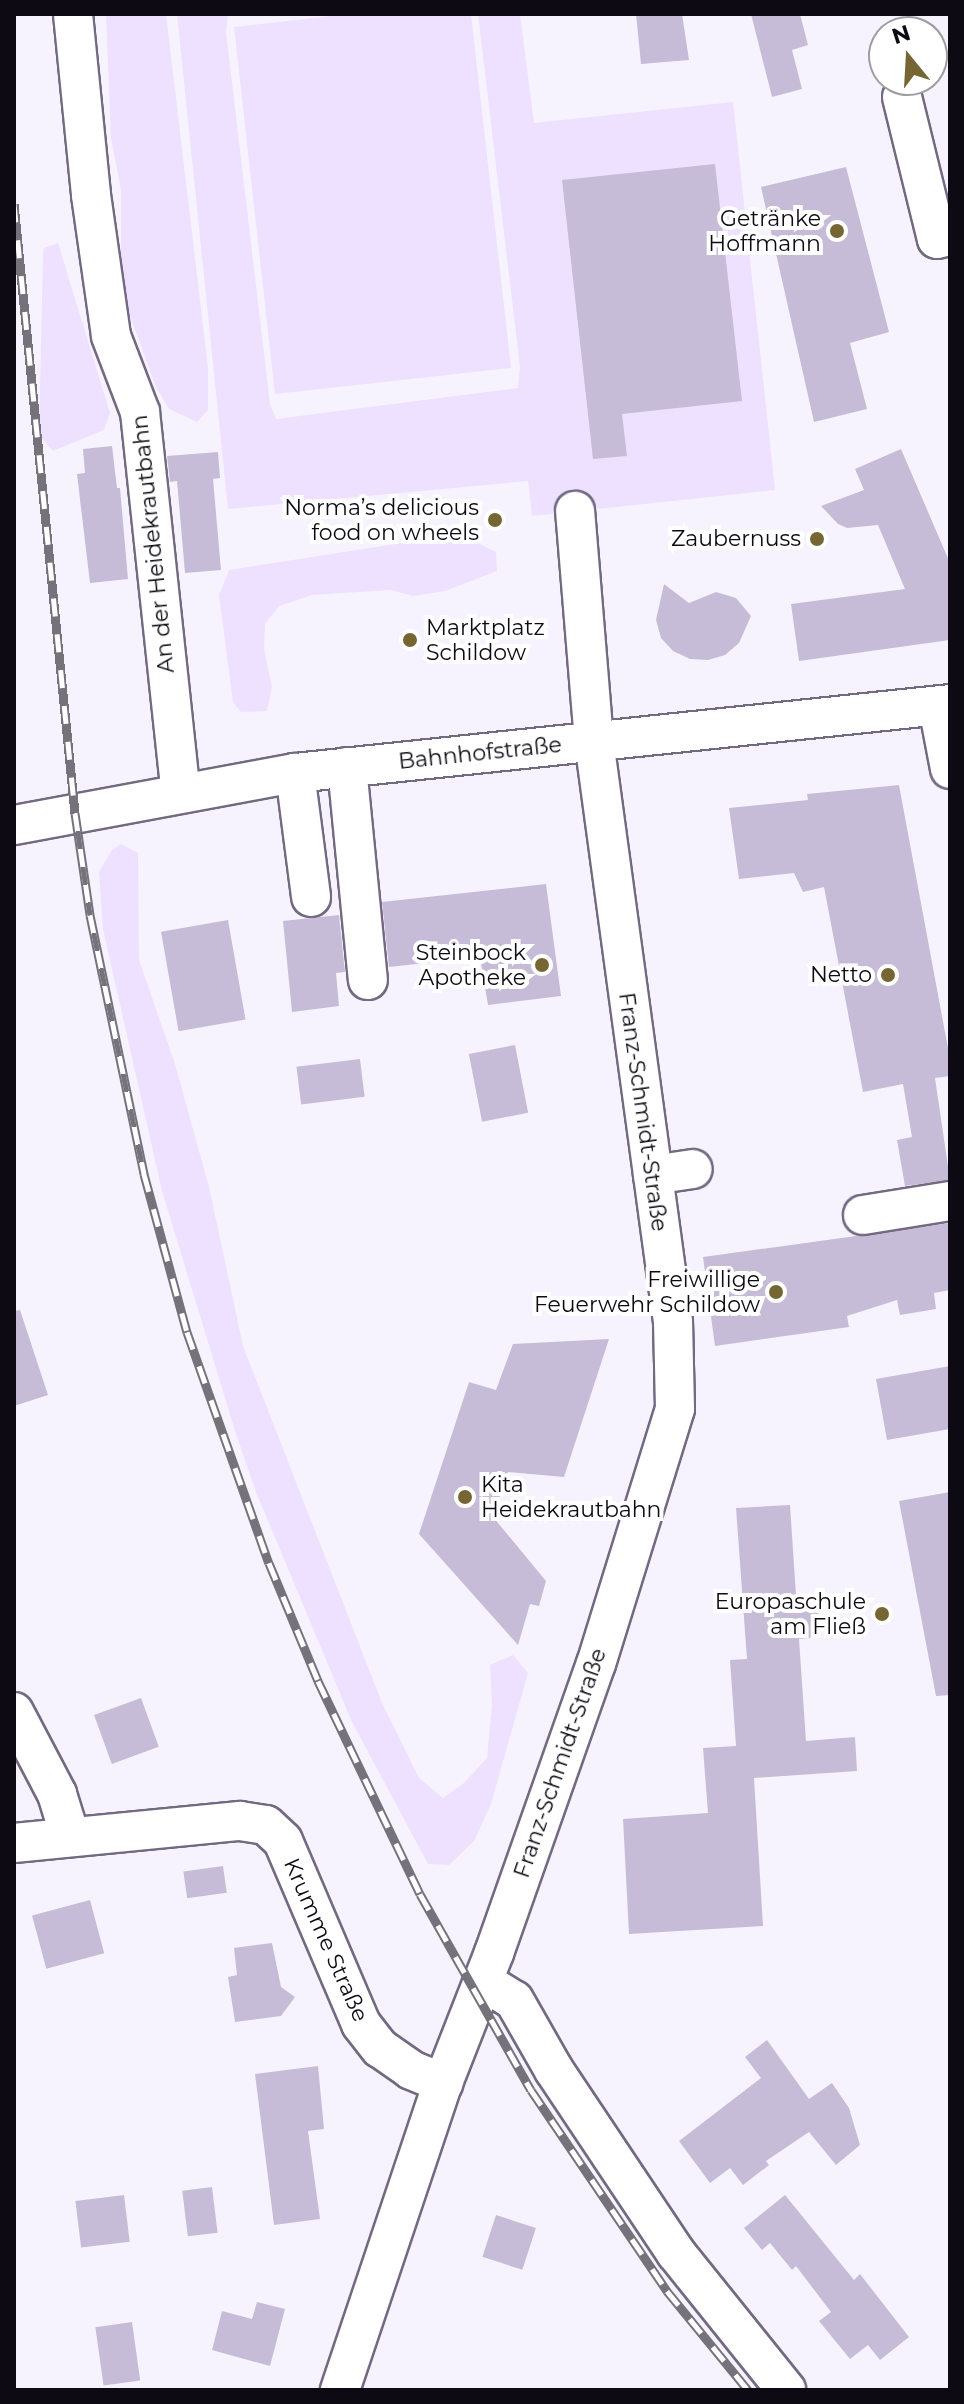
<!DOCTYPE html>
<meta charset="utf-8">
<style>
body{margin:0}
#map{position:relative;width:964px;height:2404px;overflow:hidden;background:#f7f3fe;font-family:Montserrat,sans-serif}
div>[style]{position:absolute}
.green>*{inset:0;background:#ede1ff}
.building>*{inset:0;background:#c7bcd7;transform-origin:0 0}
.roads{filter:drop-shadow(2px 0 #736981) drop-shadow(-2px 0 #736981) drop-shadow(0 2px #736981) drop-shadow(0 -2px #736981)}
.minor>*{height:38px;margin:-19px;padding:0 19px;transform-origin:19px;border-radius:19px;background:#fff}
.rail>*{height:9px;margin-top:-4.5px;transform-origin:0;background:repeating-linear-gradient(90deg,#fff 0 18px,#76727b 0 36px);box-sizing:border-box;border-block:2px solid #76727b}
.dots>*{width:22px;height:22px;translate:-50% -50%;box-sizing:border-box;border:4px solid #fff;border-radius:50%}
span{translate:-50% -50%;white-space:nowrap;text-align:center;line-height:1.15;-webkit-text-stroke:8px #fff;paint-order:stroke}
.poi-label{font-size:22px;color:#0e0a13}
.right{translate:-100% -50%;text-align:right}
.left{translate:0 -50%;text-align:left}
.street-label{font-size:22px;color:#0e0a13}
.frame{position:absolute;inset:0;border:16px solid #0e0a13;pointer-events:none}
.north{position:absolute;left:868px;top:16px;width:80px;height:80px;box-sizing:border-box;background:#fff;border:2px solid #9f9da1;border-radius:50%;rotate:342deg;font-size:22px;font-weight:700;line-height:32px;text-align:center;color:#0e0a13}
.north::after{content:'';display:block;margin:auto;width:28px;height:36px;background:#756633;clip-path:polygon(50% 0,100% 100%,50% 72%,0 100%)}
</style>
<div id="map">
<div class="green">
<div style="clip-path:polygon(106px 14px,166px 14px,208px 368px,208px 410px,197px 422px,169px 409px,156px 387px,128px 310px,121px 271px,121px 190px,111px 138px)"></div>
<div style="clip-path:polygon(177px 14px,228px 14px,226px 32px,270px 404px,276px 419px,518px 388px,520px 367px,478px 14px,520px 14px,534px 123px,733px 102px,775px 490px,532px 516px,528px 481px,228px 509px)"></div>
<div style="clip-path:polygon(349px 14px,471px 14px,511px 368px,275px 394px,234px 27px)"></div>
<div style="clip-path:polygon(58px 243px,110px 413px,104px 430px,53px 451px,39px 435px,43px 257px,44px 248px)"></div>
<div style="clip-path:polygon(471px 540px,496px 552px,497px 571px,445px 591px,413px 596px,391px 590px,312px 595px,279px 606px,265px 624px,264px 649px,272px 687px,267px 711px,241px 712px,233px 702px,219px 595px,229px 570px,415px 541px)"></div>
<div style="clip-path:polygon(121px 844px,138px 853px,139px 960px,175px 1064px,209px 1187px,243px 1346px,382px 1703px,419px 1778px,443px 1798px,464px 1783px,487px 1758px,492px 1705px,490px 1665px,513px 1655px,528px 1673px,491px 1804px,474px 1841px,449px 1865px,428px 1864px,352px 1722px,256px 1492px,236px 1434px,162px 1191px,103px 929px,99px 872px,112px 850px)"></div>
</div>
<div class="building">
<div style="clip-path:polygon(636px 14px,682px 14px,689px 60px,641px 64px)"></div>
<div style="clip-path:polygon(751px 14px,800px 14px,808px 45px,792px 50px,802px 89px,772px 97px)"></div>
<div style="clip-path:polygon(715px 164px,742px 401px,622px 414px,627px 456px,593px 459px,562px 180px)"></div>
<div style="clip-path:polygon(846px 167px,889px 332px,850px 343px,867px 409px,814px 422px,761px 187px)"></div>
<div style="clip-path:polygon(112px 446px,117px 488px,120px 488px,128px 579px,90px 583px,77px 474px,85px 473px,83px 449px)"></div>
<div style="clip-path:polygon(901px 449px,950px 563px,950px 640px,799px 661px,791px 604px,905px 589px,878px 525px,847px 528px,838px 524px,821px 506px,864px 490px,855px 469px)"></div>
<div style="clip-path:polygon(218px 452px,220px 478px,213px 479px,221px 570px,185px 573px,177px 481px,170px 482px,167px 456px)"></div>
<div style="clip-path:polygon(664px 584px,689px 603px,716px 592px,736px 598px,751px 616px,739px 643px,725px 655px,708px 660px,690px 659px,673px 651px,661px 638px,656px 620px)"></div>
<div style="clip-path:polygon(899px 785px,950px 1059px,950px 1076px,935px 1078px,950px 1180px,905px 1186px,897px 1140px,912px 1137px,903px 1084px,863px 1092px,824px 887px,803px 892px,794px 873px,739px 879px,729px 808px,808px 800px,807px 794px)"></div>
<div style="clip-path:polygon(546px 884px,561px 996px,488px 1005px,480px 957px,389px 967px,382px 902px)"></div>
<div style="clip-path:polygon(339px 915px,345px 972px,336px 973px,339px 1006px,292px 1012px,283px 921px)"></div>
<div style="left:228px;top:920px;width:101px;height:68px;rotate:80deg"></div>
<div style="left:515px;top:1045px;width:69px;height:47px;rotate:79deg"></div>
<div style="left:360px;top:1059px;width:38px;height:64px;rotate:83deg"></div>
<div style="clip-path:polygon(950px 1223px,950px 1290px,934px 1293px,936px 1309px,900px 1315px,897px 1300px,847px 1316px,849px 1327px,715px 1346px,703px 1257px)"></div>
<div style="clip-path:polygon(20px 1310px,48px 1395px,14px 1406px,14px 1311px)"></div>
<div style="clip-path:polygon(609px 1339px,564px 1477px,508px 1472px,493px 1517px,546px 1581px,539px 1606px,530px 1604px,518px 1645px,419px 1534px,469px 1382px,496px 1390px,513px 1344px)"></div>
<div style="clip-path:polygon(950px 1366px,950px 1429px,887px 1440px,876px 1379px)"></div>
<div style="clip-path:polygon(950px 1492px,950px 1695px,936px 1696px,899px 1501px)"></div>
<div style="clip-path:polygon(790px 1505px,797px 1610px,818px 1608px,820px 1637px,799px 1639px,806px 1741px,855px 1737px,857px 1771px,754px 1778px,763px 1926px,629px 1934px,623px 1819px,708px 1813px,703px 1748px,736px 1746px,730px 1660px,747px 1659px,736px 1508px)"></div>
<div style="left:141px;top:1698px;width:52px;height:50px;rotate:70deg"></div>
<div style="left:223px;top:1866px;width:27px;height:40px;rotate:82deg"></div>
<div style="left:90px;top:1900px;width:55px;height:60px;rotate:75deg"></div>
<div style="clip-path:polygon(272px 1943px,281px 1987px,295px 1997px,281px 2016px,235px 2022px,228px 1977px,237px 1975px,234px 1948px)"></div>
<div style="clip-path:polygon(767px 2040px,809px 2099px,832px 2083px,849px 2108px,860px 2145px,836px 2165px,809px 2132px,766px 2161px,769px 2165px,743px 2185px,730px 2168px,710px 2183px,679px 2141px,761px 2078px,745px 2057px)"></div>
<div style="clip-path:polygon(318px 2066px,324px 2129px,308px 2131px,320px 2219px,274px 2225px,255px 2074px)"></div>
<div style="left:212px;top:2187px;width:46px;height:30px;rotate:83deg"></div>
<div style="left:124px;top:2195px;width:47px;height:49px;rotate:83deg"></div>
<div style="clip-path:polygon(785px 2195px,854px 2280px,860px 2274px,909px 2337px,880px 2360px,868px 2345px,850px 2359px,819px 2321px,831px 2312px,796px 2266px,792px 2270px,770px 2243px,762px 2250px,744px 2228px)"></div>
<div style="left:496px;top:2215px;width:42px;height:44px;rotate:18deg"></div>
<div style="clip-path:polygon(257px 2302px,285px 2309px,270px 2366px,212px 2350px,222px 2311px,252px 2319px)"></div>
<div style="left:132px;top:2322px;width:59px;height:37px;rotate:82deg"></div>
</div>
<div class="roads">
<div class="minor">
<div style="left:73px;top:14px;width:182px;rotate:84.3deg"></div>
<div style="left:91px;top:195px;width:142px;rotate:81.9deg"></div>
<div style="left:111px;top:336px;width:81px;rotate:69.1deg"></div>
<div style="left:140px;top:412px;width:383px;rotate:83.9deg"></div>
<div style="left:902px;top:97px;width:146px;rotate:76.2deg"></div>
<div style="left:937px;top:239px;width:13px;rotate:-13deg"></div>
<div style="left:938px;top:706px;width:64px;rotate:79.2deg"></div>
<div style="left:347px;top:767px;width:214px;rotate:84.4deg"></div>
<div style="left:295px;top:773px;width:125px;rotate:82.6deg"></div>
<div style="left:14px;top:825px;width:286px;rotate:-10.5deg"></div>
<div style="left:295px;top:773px;width:659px;rotate:-6.01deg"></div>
<div style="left:653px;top:1175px;width:40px;rotate:-8.5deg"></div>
<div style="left:863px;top:1215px;width:88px;rotate:-9.1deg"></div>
<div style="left:14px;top:1712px;width:93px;rotate:62.3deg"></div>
<div style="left:57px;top:1794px;width:44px;rotate:72.8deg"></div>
<div style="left:14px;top:1843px;width:227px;rotate:-5.6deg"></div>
<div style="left:240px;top:1821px;width:26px;rotate:9deg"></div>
<div style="left:266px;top:1825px;width:23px;rotate:43deg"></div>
<div style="left:283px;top:1841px;width:199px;rotate:66.9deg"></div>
<div style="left:361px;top:2024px;width:31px;rotate:52deg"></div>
<div style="left:380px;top:2048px;width:38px;rotate:35deg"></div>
<div style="left:411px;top:2070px;width:35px;rotate:22deg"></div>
<div style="left:483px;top:1981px;width:36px;rotate:32deg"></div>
<div style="left:514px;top:2000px;width:81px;rotate:60.3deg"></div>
<div style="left:554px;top:2070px;width:220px;rotate:56.3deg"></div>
<div style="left:676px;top:2253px;width:176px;rotate:51.2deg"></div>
<div style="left:340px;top:2390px;width:324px;rotate:-71.5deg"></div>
<div style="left:443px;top:2083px;width:140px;rotate:-68.6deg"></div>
<div style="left:494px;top:1953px;width:306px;rotate:-70.6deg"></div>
<div style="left:596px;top:1664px;width:267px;rotate:-72.8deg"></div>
<div style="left:675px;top:1409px;width:87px;rotate:-91.3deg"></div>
<div style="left:673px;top:1322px;width:586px;rotate:-97.74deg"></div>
<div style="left:594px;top:741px;width:231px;rotate:-94.7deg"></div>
</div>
</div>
<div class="rail">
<div style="left:14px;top:204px;width:612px;rotate:84.28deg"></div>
<div style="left:75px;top:813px;width:103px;rotate:81.6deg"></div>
<div style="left:90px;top:915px;width:265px;rotate:78.2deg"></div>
<div style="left:144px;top:1174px;width:164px;rotate:74.8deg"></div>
<div style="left:187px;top:1332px;width:245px;rotate:70.5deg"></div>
<div style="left:269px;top:1563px;width:128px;rotate:67.4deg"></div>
<div style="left:318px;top:1681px;width:236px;rotate:64.4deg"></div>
<div style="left:420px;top:1894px;width:225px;rotate:60.5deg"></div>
<div style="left:531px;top:2090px;width:243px;rotate:55.9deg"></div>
<div style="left:667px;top:2291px;width:128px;rotate:50.7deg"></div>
</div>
<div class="dots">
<div style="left:837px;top:231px;background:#756633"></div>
<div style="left:495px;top:520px;background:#756633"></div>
<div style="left:817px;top:539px;background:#756633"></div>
<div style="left:410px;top:640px;background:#756633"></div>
<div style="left:542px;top:965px;background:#756633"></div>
<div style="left:888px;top:975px;background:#756633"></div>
<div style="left:776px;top:1292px;background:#756633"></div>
<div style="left:465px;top:1497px;background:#756633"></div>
<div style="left:882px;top:1614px;background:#756633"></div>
</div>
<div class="poi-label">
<span class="right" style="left:821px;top:231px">Getränke<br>Hoffmann</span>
<span class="right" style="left:479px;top:520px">Norma’s delicious<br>food on wheels</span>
<span class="right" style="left:801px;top:539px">Zaubernuss</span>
<span class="left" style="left:426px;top:640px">Marktplatz<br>Schildow</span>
<span class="right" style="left:526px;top:965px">Steinbock<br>Apotheke</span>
<span class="right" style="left:872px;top:975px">Netto</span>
<span class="right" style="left:760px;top:1292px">Freiwillige<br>Feuerwehr Schildow</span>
<span class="left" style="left:481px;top:1497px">Kita<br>Heidekrautbahn</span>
<span class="right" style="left:866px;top:1614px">Europaschule<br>am Fließ</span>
</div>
<div class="street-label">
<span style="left:153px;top:544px;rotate:-96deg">An der Heidekrautbahn</span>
<span style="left:480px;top:753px;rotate:-6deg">Bahnhofstraße</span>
<span style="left:643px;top:1112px;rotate:82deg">Franz-Schmidt-Straße</span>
<span style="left:560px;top:1763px;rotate:-71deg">Franz-Schmidt-Straße</span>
<span style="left:326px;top:1940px;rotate:66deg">Krumme Straße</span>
</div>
<div class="frame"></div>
<div class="north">N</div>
</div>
